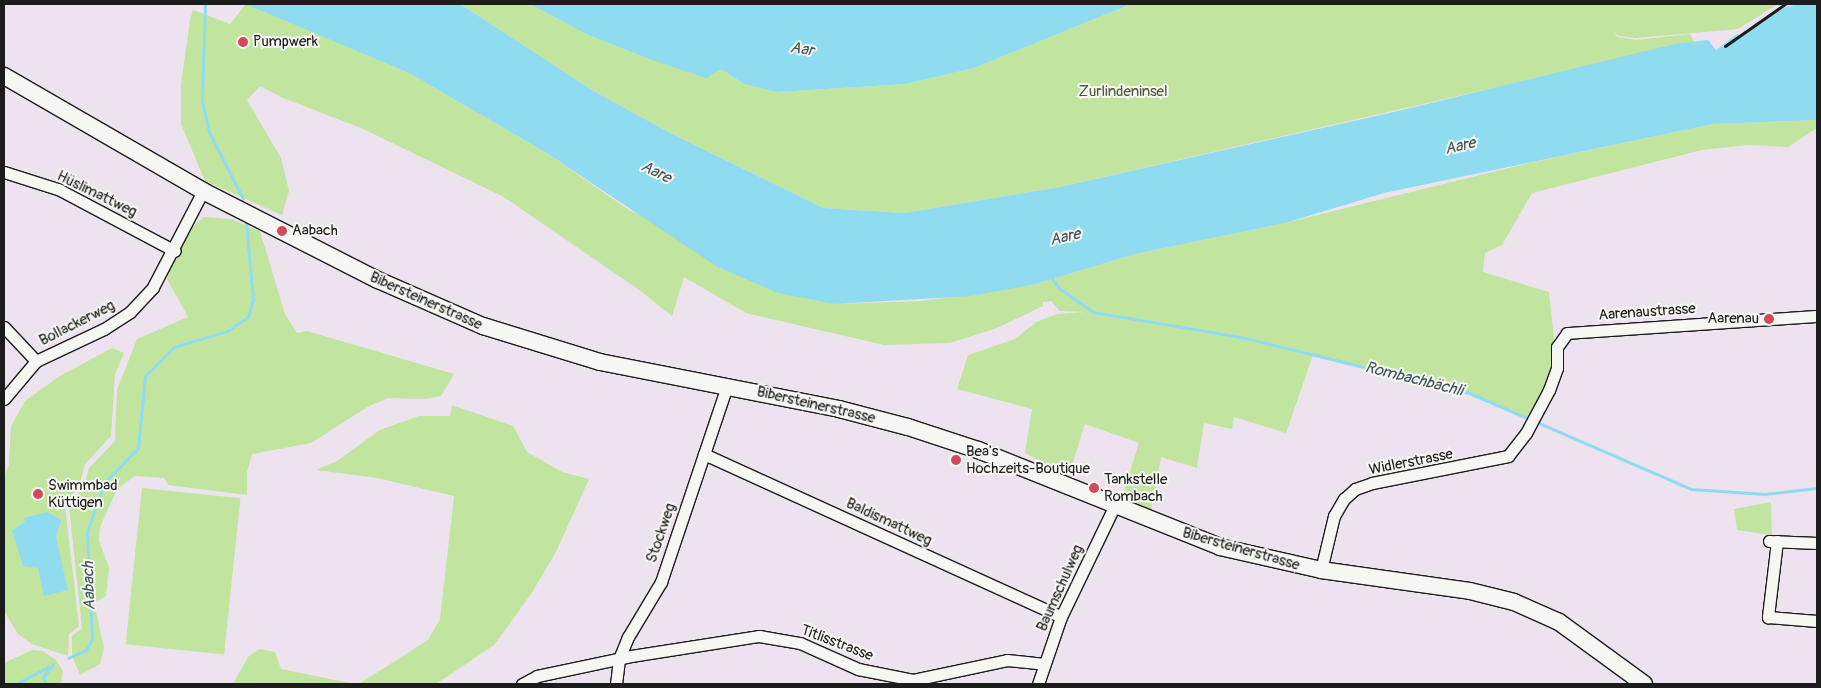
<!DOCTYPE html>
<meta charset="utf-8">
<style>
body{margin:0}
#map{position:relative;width:1821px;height:688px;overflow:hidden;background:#ece3ee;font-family:Pangolin,sans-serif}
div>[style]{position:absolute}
.green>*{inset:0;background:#c1e59f;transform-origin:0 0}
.water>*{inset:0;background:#8fdbf0}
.stream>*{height:3px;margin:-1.5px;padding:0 1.5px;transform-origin:1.5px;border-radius:1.5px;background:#8fdbf0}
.roads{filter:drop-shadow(1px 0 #1c1c1c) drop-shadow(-1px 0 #1c1c1c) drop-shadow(0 1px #1c1c1c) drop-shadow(0 -1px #1c1c1c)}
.minor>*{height:11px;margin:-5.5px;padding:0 5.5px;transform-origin:5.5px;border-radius:5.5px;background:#f6f6f2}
.secondary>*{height:16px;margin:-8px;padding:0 8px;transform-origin:8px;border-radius:8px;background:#f6f6f2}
.rail>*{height:3px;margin:-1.5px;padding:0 1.5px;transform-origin:1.5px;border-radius:1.5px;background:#1c1c1c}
.dots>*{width:14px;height:14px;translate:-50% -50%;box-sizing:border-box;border:2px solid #f6f6f2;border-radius:50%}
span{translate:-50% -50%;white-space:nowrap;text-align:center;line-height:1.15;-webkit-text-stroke:4px #f6f6f2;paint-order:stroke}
.poi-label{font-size:15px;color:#1c1c1c}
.left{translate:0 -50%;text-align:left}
.right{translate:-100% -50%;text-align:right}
.park-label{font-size:15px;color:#4e5843}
.street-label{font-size:15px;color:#1c1c1c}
.water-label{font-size:16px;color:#3e555c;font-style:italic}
.frame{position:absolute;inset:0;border:5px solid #1c1c1c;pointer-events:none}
</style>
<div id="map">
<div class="green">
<div style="clip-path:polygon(246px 4px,409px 73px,545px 152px,629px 210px,835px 304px,923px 301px,1036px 284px,1135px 254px,1285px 223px,1529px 163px,1713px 124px,1817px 120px,1817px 128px,1788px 147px,1748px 145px,1702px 150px,1532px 193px,1502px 245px,1485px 253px,1483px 272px,1549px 292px,1557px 368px,1528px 418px,1467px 392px,1313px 355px,1286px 433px,1234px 417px,1232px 429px,1204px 423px,1197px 468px,1161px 457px,1151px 511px,1122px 498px,1139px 443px,1085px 424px,1069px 475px,1025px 453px,1032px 409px,957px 389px,968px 355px,1015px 339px,1036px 322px,1057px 314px,1085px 312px,1060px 311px,1051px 301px,1043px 302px,1043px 306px,997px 328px,950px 343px,884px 345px,746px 313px,684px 277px,672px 316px,638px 289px,502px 196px,361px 128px,283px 98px,260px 86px,247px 100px,281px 158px,289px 191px,282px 215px,205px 181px,181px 124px,181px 85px,190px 20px,193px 10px,230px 24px)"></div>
<div style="clip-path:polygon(460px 4px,530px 4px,586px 34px,649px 59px,721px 69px,744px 84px,777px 92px,906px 84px,974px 68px,1131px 4px,1778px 4px,1738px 29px,1636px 38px,1619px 36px,1612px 31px,1618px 37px,1636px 40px,1690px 34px,1694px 42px,1060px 187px,904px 213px,823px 208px,672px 134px,592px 90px)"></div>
<div style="clip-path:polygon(204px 217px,231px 219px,260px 231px,285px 314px,297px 333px,307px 331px,454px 374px,441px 396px,424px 399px,389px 398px,369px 406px,311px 443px,252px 454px,247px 472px,247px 495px,168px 485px,164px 478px,135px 476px,117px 489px,100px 527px,99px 541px,109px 567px,106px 596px,94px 603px,104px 648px,100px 664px,80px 675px,72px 656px,72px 636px,82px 628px,69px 506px,84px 486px,89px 468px,115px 441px,117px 390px,137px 339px,188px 317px,167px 279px,183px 234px)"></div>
<div style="clip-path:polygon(112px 348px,124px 353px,115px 374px,111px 436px,85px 464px,80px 483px,65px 506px,79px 626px,69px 634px,68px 656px,32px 644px,18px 634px,4px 611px,4px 477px,9px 464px,11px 426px,25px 401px,60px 376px)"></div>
<div style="clip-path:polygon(452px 405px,513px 426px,527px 452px,562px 472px,589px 479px,556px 552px,531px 594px,494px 645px,436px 684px,359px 684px,428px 640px,440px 619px,454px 496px,377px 478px,316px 470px,337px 461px,380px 430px,419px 416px,450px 416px)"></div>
<div style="left:142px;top:488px;width:99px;height:157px;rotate:6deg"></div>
<div style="clip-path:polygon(1771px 502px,1772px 535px,1737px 530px,1734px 509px)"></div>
<div style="clip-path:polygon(259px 649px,275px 652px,281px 669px,355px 684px,233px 684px,248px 657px)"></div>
<div style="clip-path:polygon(32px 650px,43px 651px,56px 660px,63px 671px,61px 684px,4px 684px,4px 663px)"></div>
</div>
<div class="water">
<div style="clip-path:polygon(245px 4px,460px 4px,592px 90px,672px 134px,823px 208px,904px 213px,1060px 187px,1398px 111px,1675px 44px,1708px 40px,1716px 50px,1737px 34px,1741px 37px,1785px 7px,1800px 4px,1817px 4px,1817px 120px,1713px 124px,1384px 193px,1285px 223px,1135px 254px,1036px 284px,971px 296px,835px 304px,778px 293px,716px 266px,545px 152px,409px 73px)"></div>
<div style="clip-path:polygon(530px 4px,1131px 4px,974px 68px,906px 84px,777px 92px,744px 84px,721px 69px,706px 78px,649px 59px,586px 34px)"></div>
<div style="clip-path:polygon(47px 512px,61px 520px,56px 537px,68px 590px,44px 596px,38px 568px,23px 566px,12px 530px,25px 522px,24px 518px)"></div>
</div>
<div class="stream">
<div style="left:205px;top:4px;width:97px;rotate:91.8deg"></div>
<div style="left:202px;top:101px;width:32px;rotate:77deg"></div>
<div style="left:209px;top:132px;width:75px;rotate:63.1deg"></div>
<div style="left:1050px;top:276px;width:15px;rotate:53deg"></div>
<div style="left:1059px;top:288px;width:42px;rotate:35.2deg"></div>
<div style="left:1093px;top:312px;width:150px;rotate:9.6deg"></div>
<div style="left:1241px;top:337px;width:233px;rotate:13.7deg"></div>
<div style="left:1467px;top:392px;width:244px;rotate:23.4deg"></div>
<div style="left:1691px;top:489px;width:74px;rotate:3.9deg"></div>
<div style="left:1765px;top:494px;width:52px;rotate:-6.6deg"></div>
<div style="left:68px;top:658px;width:20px;rotate:-24deg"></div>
<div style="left:86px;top:650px;width:13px;rotate:-61deg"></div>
<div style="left:92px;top:639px;width:107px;rotate:-92.7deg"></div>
<div style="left:87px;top:532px;width:52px;rotate:-70.9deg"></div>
<div style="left:104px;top:483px;width:49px;rotate:-45.8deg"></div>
<div style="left:138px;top:448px;width:72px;rotate:-84.4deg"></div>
<div style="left:145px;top:376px;width:41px;rotate:-45deg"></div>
<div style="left:174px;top:347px;width:55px;rotate:-16.8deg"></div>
<div style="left:227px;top:331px;width:25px;rotate:-34deg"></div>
<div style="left:248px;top:317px;width:18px;rotate:-74deg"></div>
<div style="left:253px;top:300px;width:79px;rotate:-95.1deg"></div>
<div style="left:16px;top:684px;width:36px;rotate:-28deg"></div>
<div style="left:45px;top:684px;width:7px;rotate:-106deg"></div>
<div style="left:43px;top:677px;width:16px;rotate:-52deg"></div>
</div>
<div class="roads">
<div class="minor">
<div style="left:4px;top:172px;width:57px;rotate:17.5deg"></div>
<div style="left:58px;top:189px;width:132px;rotate:27.9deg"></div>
<div style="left:4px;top:327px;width:47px;rotate:46.7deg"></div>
<div style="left:4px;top:399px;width:50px;rotate:-49.9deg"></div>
<div style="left:36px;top:361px;width:75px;rotate:-25.2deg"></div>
<div style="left:104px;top:329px;width:31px;rotate:-33deg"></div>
<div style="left:130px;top:312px;width:34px;rotate:-47deg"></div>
<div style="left:153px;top:287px;width:108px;rotate:-62.5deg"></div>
<div style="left:704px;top:454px;width:392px;rotate:24.5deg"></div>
<div style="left:1769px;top:541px;width:48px;rotate:2.4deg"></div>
<div style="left:1777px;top:541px;width:77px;rotate:96.8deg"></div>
<div style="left:1768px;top:617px;width:49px;rotate:4.7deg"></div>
<div style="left:1321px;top:570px;width:56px;rotate:-76.5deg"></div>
<div style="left:1334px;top:516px;width:20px;rotate:-60deg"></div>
<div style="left:1344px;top:499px;width:15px;rotate:-42deg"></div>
<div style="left:1355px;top:489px;width:18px;rotate:-19deg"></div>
<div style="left:1372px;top:483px;width:139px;rotate:-11.2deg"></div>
<div style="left:1508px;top:456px;width:29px;rotate:-52deg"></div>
<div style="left:1526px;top:433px;width:49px;rotate:-61.9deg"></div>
<div style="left:1549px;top:390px;width:23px;rotate:-70deg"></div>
<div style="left:1557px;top:368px;width:21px;rotate:-90deg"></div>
<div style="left:1557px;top:347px;width:17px;rotate:-54deg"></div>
<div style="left:1567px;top:333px;width:251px;rotate:-3.9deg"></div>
<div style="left:522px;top:684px;width:17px;rotate:-28deg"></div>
<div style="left:537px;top:676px;width:96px;rotate:-12deg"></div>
<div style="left:631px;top:656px;width:130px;rotate:-8.9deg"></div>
<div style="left:759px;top:636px;width:42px;rotate:9.7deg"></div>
<div style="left:800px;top:643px;width:64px;rotate:24.1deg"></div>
<div style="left:858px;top:669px;width:56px;rotate:11.3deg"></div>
<div style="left:913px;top:680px;width:96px;rotate:-12deg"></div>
<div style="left:1007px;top:660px;width:37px;rotate:6deg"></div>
<div style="left:616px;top:684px;width:25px;rotate:-83deg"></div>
<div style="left:619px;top:659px;width:24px;rotate:-68deg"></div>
<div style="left:628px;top:637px;width:64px;rotate:-59deg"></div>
<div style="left:661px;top:582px;width:207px;rotate:-71.4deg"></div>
<div style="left:1038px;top:684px;width:71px;rotate:-71.1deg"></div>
<div style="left:1061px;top:617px;width:124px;rotate:-64.3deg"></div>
</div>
<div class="secondary">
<div style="left:4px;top:76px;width:230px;rotate:30deg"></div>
<div style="left:203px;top:191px;width:196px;rotate:27deg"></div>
<div style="left:378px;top:280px;width:115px;rotate:23.7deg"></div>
<div style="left:483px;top:326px;width:122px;rotate:17.1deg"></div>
<div style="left:600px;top:362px;width:244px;rotate:11.1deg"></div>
<div style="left:839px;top:409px;width:71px;rotate:14.6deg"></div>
<div style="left:908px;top:427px;width:74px;rotate:18.2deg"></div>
<div style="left:978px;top:450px;width:261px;rotate:21.8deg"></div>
<div style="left:1220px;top:547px;width:104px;rotate:12.8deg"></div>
<div style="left:1321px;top:570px;width:150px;rotate:8deg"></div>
<div style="left:1470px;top:591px;width:45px;rotate:14deg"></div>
<div style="left:1514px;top:602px;width:49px;rotate:24deg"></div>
<div style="left:1559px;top:622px;width:105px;rotate:36.1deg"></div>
</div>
</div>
<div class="rail">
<div style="left:1725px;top:46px;width:73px;rotate:-35deg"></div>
</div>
<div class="dots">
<div style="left:243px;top:42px;background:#d1495b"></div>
<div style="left:282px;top:231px;background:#d1495b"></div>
<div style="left:1769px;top:319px;background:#d1495b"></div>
<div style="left:956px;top:460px;background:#d1495b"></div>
<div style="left:1094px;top:488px;background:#d1495b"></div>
<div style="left:38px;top:494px;background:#d1495b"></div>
</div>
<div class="poi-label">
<span class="left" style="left:253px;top:42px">Pumpwerk</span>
<span class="left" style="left:292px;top:231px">Aabach</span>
<span class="right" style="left:1759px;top:319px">Aarenau</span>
<span class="left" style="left:966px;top:460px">Bea's<br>Hochzeits-Boutique</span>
<span class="left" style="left:1104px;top:488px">Tankstelle<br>Rombach</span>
<span class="left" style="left:48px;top:494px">Swimmbad<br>Küttigen</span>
</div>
<div class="park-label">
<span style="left:1123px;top:92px">Zurlindeninsel</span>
</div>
<div class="street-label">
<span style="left:97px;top:194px;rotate:26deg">Hüslimattweg</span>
<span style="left:426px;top:301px;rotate:24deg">Bibersteinerstrasse</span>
<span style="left:1647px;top:312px;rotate:-4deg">Aarenaustrasse</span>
<span style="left:77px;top:323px;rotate:-27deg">Bollackerweg</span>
<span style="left:816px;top:405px;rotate:13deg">Bibersteinerstrasse</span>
<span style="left:1411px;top:462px;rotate:-11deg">Widlerstrasse</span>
<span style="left:889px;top:522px;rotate:25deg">Baldismattweg</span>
<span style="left:661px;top:533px;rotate:-71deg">Stockweg</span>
<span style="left:1241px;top:549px;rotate:16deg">Bibersteinerstrasse</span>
<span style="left:1060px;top:588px;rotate:-66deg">Baumschulweg</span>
<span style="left:837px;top:643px;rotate:21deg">Titlisstrasse</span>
</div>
<div class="water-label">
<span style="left:802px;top:49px;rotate:9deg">Aar</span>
<span style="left:1460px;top:146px;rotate:-13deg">Aare</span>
<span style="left:656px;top:172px;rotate:26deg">Aare</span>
<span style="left:1065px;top:237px;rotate:-13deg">Aare</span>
<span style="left:1414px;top:379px;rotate:14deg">Rombachbächli</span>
<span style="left:89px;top:586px;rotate:-92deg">Aabach</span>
</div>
<div class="frame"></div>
</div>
